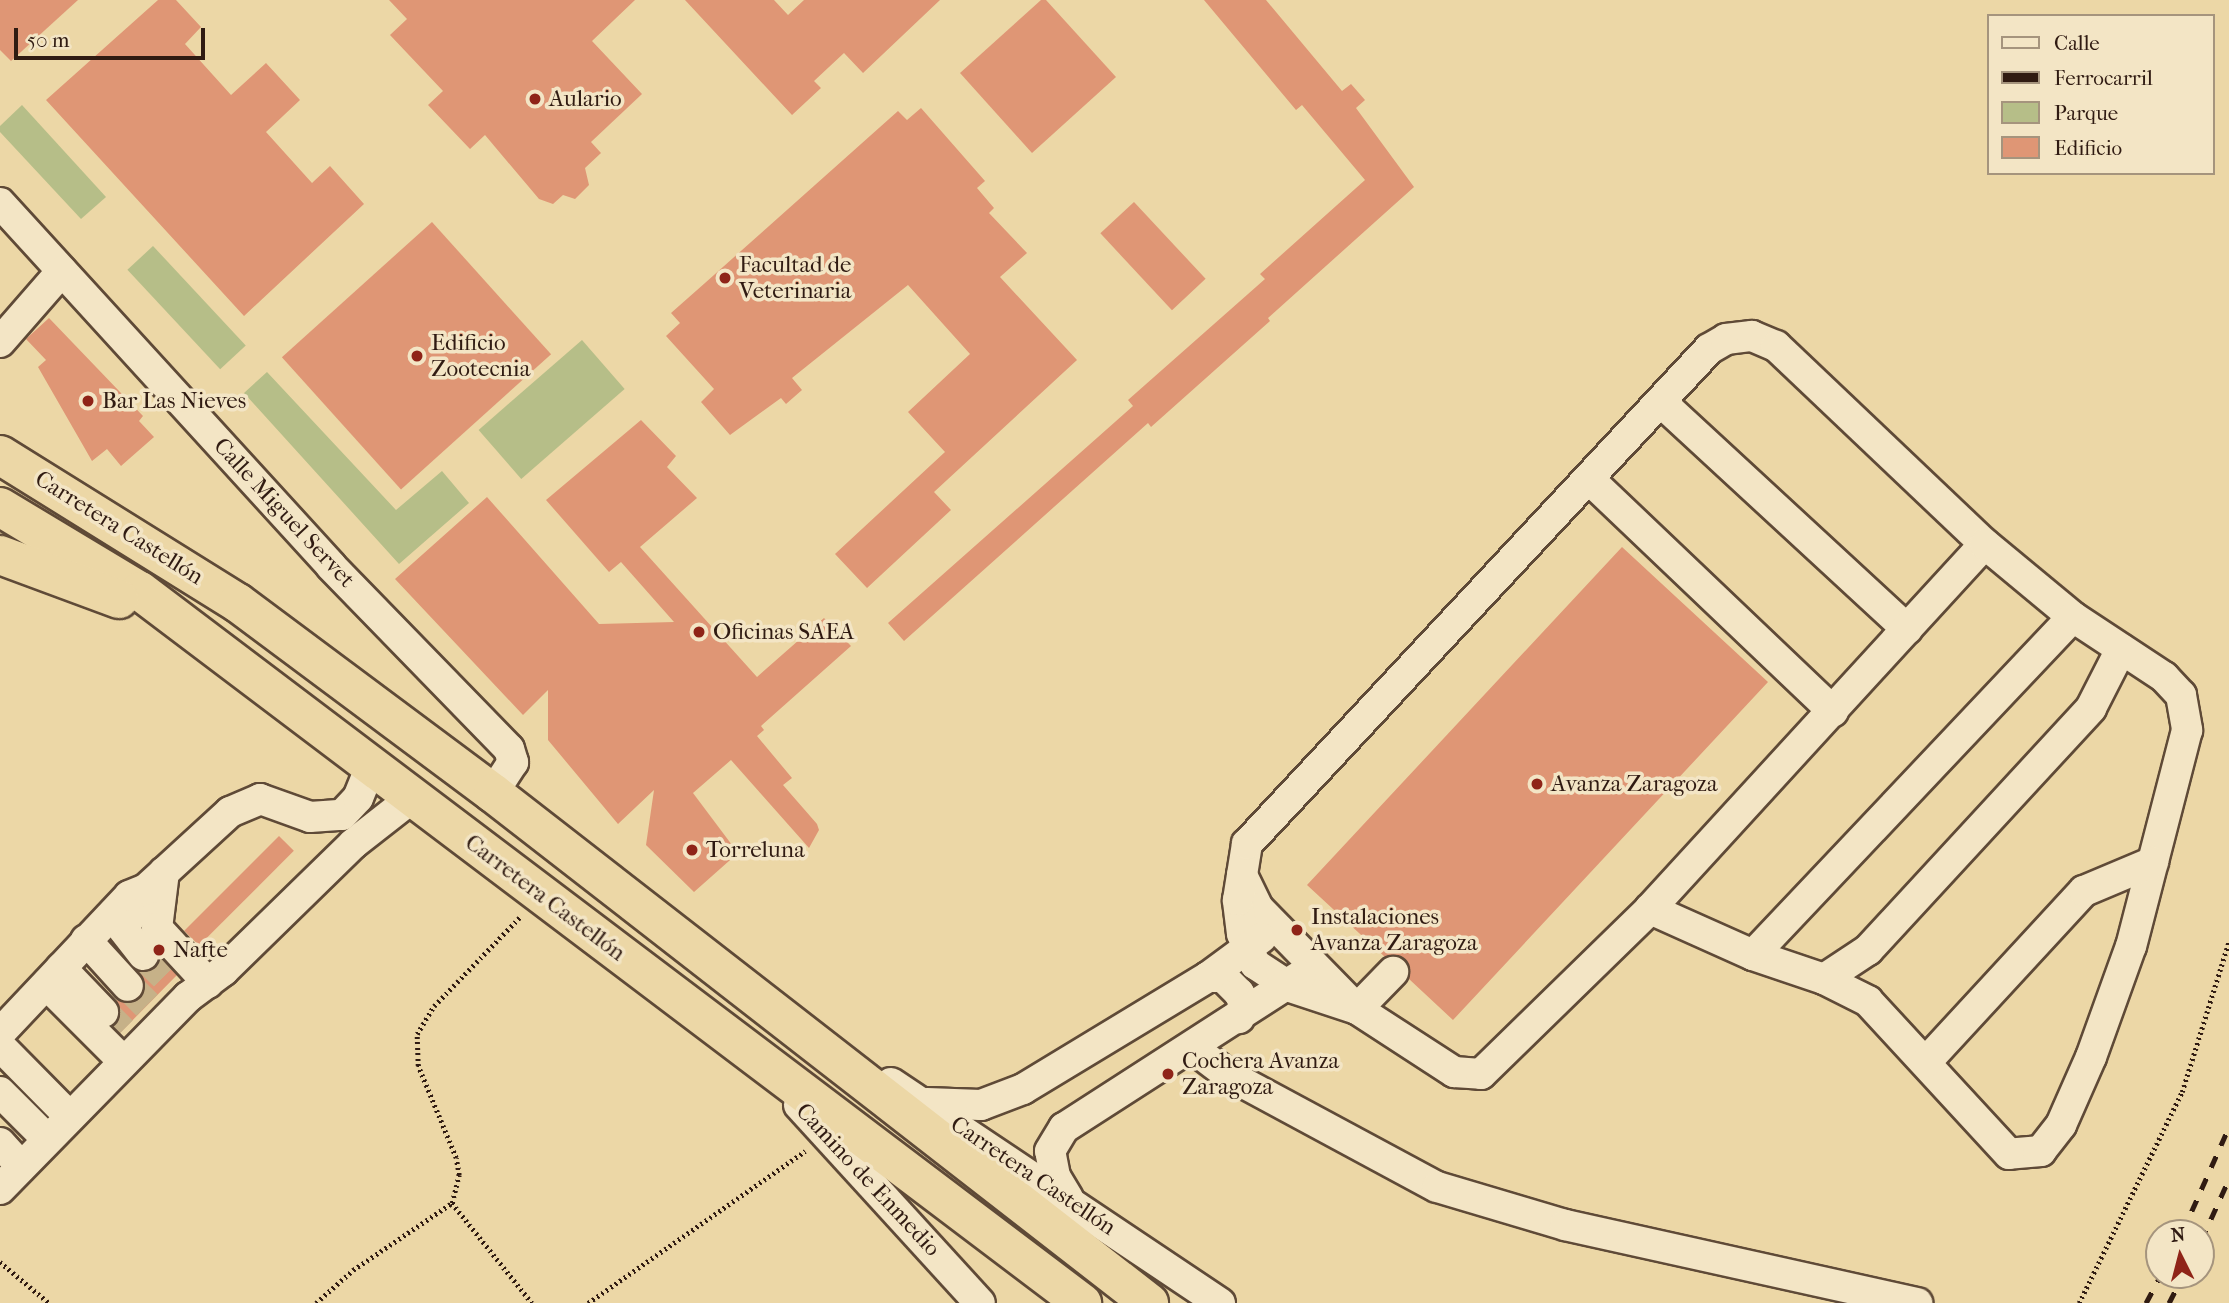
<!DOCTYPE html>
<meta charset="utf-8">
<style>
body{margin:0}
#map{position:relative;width:2229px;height:1303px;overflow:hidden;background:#ecd7a6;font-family:"IM FELL French Canon",serif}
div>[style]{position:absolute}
.green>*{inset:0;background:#b6be88;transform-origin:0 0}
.building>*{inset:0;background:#df9675;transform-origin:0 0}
.minor-tunnel>*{height:30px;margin-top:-15px;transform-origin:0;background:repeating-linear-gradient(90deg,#c6b188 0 30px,transparent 0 45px)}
.path>*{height:4.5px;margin-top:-2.25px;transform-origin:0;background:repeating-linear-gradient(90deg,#301b12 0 2px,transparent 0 5.5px)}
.roads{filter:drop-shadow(2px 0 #5f4a37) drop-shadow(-2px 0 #5f4a37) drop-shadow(0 2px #5f4a37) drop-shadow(0 -2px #5f4a37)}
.minor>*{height:30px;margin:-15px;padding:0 15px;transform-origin:15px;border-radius:15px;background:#f3e5c5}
.highway>*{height:38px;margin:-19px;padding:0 19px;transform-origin:19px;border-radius:19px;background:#ecd7a6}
.rail>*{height:5px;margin-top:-2.5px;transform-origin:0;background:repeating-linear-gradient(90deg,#301b12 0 12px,transparent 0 24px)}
.dots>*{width:19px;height:19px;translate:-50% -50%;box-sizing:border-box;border:4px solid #f3e5c5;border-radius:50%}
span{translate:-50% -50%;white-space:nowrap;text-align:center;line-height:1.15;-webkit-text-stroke:7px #f3e5c5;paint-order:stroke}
.poi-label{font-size:23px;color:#301b12}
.left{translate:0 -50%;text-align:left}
.street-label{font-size:23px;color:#301b12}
.legend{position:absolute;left:1987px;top:14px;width:228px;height:161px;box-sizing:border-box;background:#f3e5c5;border:2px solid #a5947d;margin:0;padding:9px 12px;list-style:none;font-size:21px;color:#301b12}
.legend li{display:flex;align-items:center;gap:14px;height:35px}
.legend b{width:35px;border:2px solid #a5947d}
.north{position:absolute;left:2145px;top:1219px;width:70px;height:70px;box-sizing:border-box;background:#f3e5c5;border:2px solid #a5947d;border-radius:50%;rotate:354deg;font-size:19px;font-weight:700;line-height:28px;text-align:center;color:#301b12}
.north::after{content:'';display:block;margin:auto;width:24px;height:32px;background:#8f2418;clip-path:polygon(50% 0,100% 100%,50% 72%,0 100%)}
.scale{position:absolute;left:14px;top:28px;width:191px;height:32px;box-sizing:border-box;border:4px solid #301b12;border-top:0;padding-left:9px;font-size:21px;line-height:24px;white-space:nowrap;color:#301b12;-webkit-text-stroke:5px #f3e5c5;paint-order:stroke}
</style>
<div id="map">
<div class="green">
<div style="clip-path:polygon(22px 105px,106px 197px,81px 219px,0 132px,0 126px)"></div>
<div style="left:153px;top:246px;width:136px;height:35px;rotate:47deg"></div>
<div style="left:582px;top:340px;width:65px;height:137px;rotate:49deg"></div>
<div style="clip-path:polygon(267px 372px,396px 510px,442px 471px,469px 503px,399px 564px,244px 393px)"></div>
</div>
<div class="building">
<div style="clip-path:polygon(0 0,78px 0,11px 61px,0 50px)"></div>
<div style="clip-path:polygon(158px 0,176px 0,201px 27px,185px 44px,231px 95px,266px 63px,300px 100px,266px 132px,312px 183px,330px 166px,364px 204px,244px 316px,46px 100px)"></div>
<div style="clip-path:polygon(389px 0,635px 0,592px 41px,642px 94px,591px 142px,601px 153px,585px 168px,589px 185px,575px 199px,563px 195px,553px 204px,539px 199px,485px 135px,470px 149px,428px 105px,443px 91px,390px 35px,407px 19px)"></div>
<div style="clip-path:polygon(685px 0,774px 0,788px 15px,804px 0,940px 0,863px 73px,844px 53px,814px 81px,821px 88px,792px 115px)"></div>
<div style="clip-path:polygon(1041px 0,1046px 0,1116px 77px,1032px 153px,960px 73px)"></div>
<div style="clip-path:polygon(1204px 0,1266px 0,1342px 91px,1351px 84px,1365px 100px,1356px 108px,1414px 187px,1268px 318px,1270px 321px,1151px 427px,1148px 423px,904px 641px,888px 623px,1133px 406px,1128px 400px,1265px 279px,1260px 274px,1365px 180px,1302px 105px,1296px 110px)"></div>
<div style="clip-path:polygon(921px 108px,985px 181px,977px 188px,994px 208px,989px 213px,1027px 253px,1000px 277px,1077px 360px,934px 492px,951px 510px,867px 588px,835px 554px,945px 452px,908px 412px,970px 354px,908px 285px,792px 378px,802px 390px,786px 404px,781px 398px,730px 435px,701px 402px,714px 389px,666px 336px,680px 323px,671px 313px,705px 283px,898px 111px,907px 120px)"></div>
<div style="left:1134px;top:202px;width:105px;height:46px;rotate:47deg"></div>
<div style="left:432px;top:222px;width:178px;height:202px;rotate:48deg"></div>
<div style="clip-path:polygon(49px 318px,143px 416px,139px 421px,154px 437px,121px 466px,107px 449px,92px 461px,38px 367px,46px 360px,26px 339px)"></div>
<div style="clip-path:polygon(641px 420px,676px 456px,667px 467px,697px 498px,640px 547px,757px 677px,824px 618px,851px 646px,761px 726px,764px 730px,757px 736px,792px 778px,783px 785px,817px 824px,819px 830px,809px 848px,731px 760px,693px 793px,738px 853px,694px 892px,646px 845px,654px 790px,618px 824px,548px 740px,548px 690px,523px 715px,395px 579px,487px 497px,599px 624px,674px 622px,621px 562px,609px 572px,546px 500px)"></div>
<div style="clip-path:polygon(1622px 547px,1768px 682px,1453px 1020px,1409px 979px,1405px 959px,1385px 957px,1307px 885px)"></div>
<div style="left:279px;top:836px;width:21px;height:134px;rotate:45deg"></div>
<div style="clip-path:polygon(160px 957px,177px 975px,120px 1033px,113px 1026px,120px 1016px,115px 1000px,131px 1003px,140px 998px,145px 983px,141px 974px,154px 968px)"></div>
</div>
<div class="minor-tunnel">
<div style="left:143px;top:955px;width:37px;rotate:44deg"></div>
<div style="left:128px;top:986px;width:27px;rotate:45deg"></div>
<div style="left:103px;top:1012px;width:27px;rotate:45deg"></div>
</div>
<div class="path">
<div style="left:452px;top:1203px;width:128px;rotate:51.3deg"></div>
<div style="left:0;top:1262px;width:64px;rotate:39.9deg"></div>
<div style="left:316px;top:1303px;width:50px;rotate:-41.7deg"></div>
<div style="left:353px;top:1270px;width:120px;rotate:-34.1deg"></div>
<div style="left:452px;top:1203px;width:29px;rotate:-76deg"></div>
<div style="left:459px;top:1175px;width:17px;rotate:-100deg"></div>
<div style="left:456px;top:1158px;width:100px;rotate:-112.4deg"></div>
<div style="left:418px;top:1066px;width:32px;rotate:-92deg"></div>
<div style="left:417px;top:1034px;width:33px;rotate:-59deg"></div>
<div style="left:434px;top:1006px;width:125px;rotate:-46deg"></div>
<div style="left:588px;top:1303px;width:265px;rotate:-35deg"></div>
<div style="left:2079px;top:1303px;width:235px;rotate:-64deg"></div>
<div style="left:2182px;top:1092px;width:158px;rotate:-72.7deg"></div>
</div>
<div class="roads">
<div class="minor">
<div style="left:0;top:203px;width:491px;rotate:47.6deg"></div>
<div style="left:331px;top:566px;width:255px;rotate:45.8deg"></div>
<div style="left:509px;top:749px;width:14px;rotate:73deg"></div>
<div style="left:513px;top:762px;width:37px;rotate:123deg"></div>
<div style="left:0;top:342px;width:94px;rotate:-48.9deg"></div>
<div style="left:1661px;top:402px;width:335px;rotate:42.7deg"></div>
<div style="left:1589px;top:479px;width:337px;rotate:43.6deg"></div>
<div style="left:164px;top:872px;width:56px;rotate:97.1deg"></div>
<div style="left:157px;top:928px;width:75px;rotate:47.2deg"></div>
<div style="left:1242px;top:875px;width:37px;rotate:64deg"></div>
<div style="left:1258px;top:908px;width:141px;rotate:45.6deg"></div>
<div style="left:1357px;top:1009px;width:116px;rotate:33deg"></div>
<div style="left:1454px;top:1072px;width:27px;rotate:4deg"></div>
<div style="left:1481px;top:1074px;width:236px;rotate:-44.3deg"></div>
<div style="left:1650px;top:909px;width:495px;rotate:-47.5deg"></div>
<div style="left:143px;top:895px;width:39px;rotate:120deg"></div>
<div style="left:123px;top:929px;width:33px;rotate:52deg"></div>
<div style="left:86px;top:940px;width:62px;rotate:47.6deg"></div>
<div style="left:1753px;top:955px;width:465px;rotate:-46.6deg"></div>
<div style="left:61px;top:968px;width:61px;rotate:46.3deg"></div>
<div style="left:1208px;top:977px;width:15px"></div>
<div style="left:1223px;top:977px;width:23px;rotate:45deg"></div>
<div style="left:1239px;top:993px;width:11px;rotate:63deg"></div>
<div style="left:1244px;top:1003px;width:16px;rotate:108deg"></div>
<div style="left:1824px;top:979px;width:53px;rotate:-33.4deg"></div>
<div style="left:1868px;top:950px;width:329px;rotate:-47.3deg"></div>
<div style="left:2091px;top:708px;width:66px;rotate:-63deg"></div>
<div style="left:47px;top:985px;width:106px;rotate:45deg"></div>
<div style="left:1357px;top:1009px;width:71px;rotate:-161.8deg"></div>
<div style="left:1290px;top:987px;width:42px;rotate:-146.7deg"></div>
<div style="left:1255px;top:964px;width:33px;rotate:-113deg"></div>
<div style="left:1242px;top:934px;width:34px;rotate:-97deg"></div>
<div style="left:1238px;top:900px;width:57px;rotate:-80.9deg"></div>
<div style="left:1247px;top:844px;width:677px;rotate:-46.97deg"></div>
<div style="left:1709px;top:349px;width:20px;rotate:-30deg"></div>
<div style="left:1726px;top:339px;width:26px;rotate:-7deg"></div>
<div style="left:1752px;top:336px;width:26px;rotate:23deg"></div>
<div style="left:1776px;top:346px;width:288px;rotate:43.5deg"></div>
<div style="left:1985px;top:544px;width:114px;rotate:39.7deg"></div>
<div style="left:2073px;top:617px;width:109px;rotate:33.4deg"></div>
<div style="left:2164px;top:677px;width:25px;rotate:47deg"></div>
<div style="left:2181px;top:695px;width:36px;rotate:80deg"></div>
<div style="left:2187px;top:730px;width:223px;rotate:104.5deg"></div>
<div style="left:2131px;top:946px;width:118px;rotate:109.8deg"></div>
<div style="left:2091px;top:1057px;width:74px;rotate:113.8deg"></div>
<div style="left:2061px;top:1125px;width:33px;rotate:128deg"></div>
<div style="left:2041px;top:1151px;width:32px;rotate:175deg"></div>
<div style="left:2009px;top:1154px;width:208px;rotate:-132.7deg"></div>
<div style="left:1868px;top:1001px;width:49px;rotate:-153.4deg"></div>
<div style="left:1824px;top:979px;width:75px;rotate:-161.3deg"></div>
<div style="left:1753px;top:955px;width:113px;rotate:-155.9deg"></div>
<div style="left:1357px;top:1009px;width:52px;rotate:-45.8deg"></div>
<div style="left:0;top:1033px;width:188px;rotate:-46.7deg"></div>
<div style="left:129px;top:896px;width:18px;rotate:-22deg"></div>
<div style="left:146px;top:889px;width:114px;rotate:-42.5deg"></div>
<div style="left:230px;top:812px;width:33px;rotate:-23deg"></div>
<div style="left:260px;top:799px;width:53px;rotate:19.8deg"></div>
<div style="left:310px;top:817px;width:32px;rotate:-4deg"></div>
<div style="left:342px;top:815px;width:23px;rotate:-47deg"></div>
<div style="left:358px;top:798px;width:35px;rotate:-68deg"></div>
<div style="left:0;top:1046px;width:97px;rotate:45.4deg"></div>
<div style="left:1193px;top:1048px;width:43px;rotate:37.4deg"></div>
<div style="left:1227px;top:1074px;width:238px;rotate:28.3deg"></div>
<div style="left:1437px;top:1187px;width:134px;rotate:16.5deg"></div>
<div style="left:1565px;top:1225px;width:361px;rotate:12.5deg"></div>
<div style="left:1926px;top:1062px;width:233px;rotate:-47.3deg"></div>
<div style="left:2084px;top:891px;width:75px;rotate:-22.8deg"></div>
<div style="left:891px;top:1083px;width:396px;rotate:33.8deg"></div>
<div style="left:0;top:1092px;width:66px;rotate:45deg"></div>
<div style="left:927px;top:1103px;width:54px;rotate:2.1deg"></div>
<div style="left:981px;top:1105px;width:45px;rotate:-20.9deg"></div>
<div style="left:1023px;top:1089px;width:216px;rotate:-31.2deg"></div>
<div style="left:1208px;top:977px;width:66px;rotate:-36.3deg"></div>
<div style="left:799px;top:1105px;width:268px;rotate:47.6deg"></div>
<div style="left:0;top:1143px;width:31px;rotate:48deg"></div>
<div style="left:0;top:1189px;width:269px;rotate:-45.6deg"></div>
<div style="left:188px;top:997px;width:44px;rotate:-36.6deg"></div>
<div style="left:223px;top:971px;width:182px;rotate:-44.3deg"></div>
<div style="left:353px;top:844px;width:76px;rotate:-38.1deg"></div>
<div style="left:1068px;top:1198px;width:26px;rotate:-121deg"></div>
<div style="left:1055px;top:1176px;width:25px;rotate:-101deg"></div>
<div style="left:1050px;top:1151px;width:27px;rotate:-59deg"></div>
<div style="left:1064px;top:1128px;width:281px;rotate:-32.8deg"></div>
</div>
<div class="highway">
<div style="left:0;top:455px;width:280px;rotate:31.9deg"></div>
<div style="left:238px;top:603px;width:318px;rotate:36.7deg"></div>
<div style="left:493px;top:793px;width:831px;rotate:37.86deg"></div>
<div style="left:0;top:507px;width:163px;rotate:31deg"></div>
<div style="left:140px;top:591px;width:1181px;rotate:37.08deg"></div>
<div style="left:0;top:555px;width:127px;rotate:20.3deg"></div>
</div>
</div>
<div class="rail">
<div style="left:2182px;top:1233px;width:116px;rotate:-66.1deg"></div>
<div style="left:2201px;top:1241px;width:68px;rotate:-65.7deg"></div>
<div style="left:2146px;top:1303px;width:32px;rotate:-62deg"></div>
<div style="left:2169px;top:1303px;width:31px;rotate:-63deg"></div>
</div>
<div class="dots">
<div style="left:535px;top:99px;background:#8f2418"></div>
<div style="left:725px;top:278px;background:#8f2418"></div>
<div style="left:417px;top:356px;background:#8f2418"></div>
<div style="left:88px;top:401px;background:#8f2418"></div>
<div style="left:699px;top:632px;background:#8f2418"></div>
<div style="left:1537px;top:784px;background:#8f2418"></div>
<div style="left:692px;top:850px;background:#8f2418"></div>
<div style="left:1297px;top:930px;background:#8f2418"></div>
<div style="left:159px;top:950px;background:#8f2418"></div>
<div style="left:1168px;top:1074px;background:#8f2418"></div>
</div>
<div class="poi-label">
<span class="left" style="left:549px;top:99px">Aulario</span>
<span class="left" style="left:739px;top:278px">Facultad de<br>Veterinaria</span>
<span class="left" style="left:431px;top:356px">Edificio<br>Zootecnia</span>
<span class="left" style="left:102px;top:401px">Bar Las Nieves</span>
<span class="left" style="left:713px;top:632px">Oficinas SAEA</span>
<span class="left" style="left:1551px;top:784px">Avanza Zaragoza</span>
<span class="left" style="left:706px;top:850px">Torreluna</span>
<span class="left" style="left:1311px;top:930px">Instalaciones<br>Avanza Zaragoza</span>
<span class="left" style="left:173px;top:950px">Nafte</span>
<span class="left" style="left:1182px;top:1074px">Cochera Avanza<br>Zaragoza</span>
</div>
<div class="street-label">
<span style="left:284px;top:513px;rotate:47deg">Calle Miguel Servet</span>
<span style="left:119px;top:528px;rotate:32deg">Carretera Castellón</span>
<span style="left:545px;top:898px;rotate:37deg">Carretera Castellón</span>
<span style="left:1033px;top:1176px;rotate:34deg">Carretera Castellón</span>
<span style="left:868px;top:1180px;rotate:47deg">Camino de Enmedio</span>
</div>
<ul class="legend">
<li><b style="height:9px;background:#f3e5c5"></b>Calle</li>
<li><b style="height:9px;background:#301b12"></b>Ferrocarril</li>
<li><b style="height:19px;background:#b6be88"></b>Parque</li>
<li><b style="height:19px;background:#df9675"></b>Edificio</li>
</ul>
<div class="north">N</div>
<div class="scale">50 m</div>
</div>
